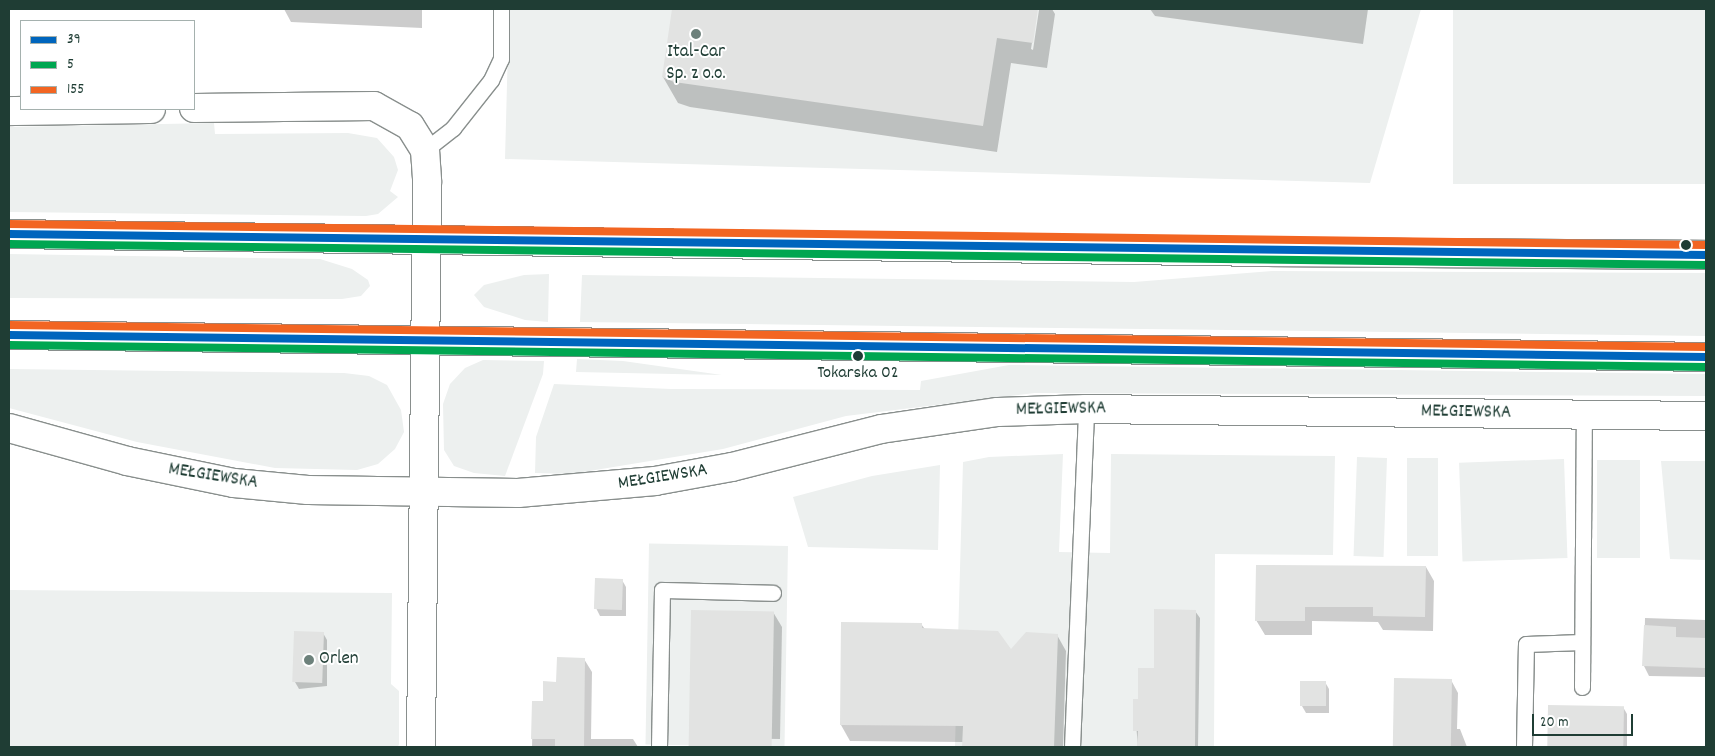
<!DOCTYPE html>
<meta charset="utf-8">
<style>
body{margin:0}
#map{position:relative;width:1715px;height:756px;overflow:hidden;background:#fff;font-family:Dekko,sans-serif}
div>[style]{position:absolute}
.built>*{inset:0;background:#edf0ef;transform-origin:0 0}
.shadow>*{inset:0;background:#0003}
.building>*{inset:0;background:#e2e3e2;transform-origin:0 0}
.roads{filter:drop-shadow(1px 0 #898f8d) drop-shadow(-1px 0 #898f8d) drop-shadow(0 1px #898f8d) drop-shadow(0 -1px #898f8d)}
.service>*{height:15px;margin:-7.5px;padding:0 7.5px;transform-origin:7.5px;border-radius:7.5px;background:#fff}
.minor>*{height:28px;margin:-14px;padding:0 14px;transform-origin:14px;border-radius:14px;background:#fff}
.secondary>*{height:28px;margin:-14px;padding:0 14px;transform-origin:14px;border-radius:14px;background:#fff}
.bus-1>*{height:8px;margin:-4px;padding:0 4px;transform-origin:4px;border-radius:4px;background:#0065bd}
.bus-2>*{height:8px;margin:-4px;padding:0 4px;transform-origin:4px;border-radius:4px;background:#00a651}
.bus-3>*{height:8px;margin:-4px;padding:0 4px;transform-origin:4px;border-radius:4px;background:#f26522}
.dots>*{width:14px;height:14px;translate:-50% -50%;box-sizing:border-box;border:2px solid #fff;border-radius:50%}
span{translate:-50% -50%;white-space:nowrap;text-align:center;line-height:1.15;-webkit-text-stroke:4px #fff;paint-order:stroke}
.bus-label{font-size:18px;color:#1f3d34}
.poi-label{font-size:19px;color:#1f3d34}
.left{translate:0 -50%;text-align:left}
.street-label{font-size:19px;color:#1f3d34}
.frame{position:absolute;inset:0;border:10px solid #1f3d34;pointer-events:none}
.legend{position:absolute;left:20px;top:20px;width:175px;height:90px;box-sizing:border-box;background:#fff;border:1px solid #a5b1ae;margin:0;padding:6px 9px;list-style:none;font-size:15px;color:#1f3d34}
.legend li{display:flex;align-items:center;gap:10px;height:25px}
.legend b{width:25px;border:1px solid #a5b1ae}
.scale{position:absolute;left:1532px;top:714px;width:101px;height:22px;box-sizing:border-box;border:2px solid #1f3d34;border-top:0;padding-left:6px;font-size:15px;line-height:18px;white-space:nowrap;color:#1f3d34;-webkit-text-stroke:4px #fff;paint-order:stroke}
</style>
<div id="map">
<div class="built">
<div style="clip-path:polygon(509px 9px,1421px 9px,1370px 183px,505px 159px)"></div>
<div style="left:1453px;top:9px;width:253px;height:175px"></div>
<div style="clip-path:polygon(214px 123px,215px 134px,348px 133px,377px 138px,394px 157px,398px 170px,390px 191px,398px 197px,378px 214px,366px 216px,9px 212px,9px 127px)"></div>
<div style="clip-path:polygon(9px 254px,320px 259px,352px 269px,368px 280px,370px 286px,361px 296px,342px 299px,9px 298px)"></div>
<div style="clip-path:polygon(1272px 271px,1706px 273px,1706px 336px,580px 322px,582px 275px,1134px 282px)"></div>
<div style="clip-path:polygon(549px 274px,548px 322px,525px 320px,484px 307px,474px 295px,484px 285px,524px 275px)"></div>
<div style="clip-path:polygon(577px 359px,623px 361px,722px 375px,576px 372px)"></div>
<div style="clip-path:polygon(483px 360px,544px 361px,543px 374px,505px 476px,474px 473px,454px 466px,444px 450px,443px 404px,450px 384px,465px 368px)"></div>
<div style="clip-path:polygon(1009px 365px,1706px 374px,1706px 396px,1035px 393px,846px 416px,723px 449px,571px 474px,535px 473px,536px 437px,554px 384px,671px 389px,920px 390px,921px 381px)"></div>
<div style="clip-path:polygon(9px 369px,344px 373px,369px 376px,387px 385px,401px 410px,404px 432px,395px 449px,378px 464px,357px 470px,275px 468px,137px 442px,9px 408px)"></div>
<div style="clip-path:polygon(1063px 454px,1059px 552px,1110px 553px,1111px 454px,1335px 456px,1333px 555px,1215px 554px,1214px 747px,955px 747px,963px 462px,989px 457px)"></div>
<div style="left:1357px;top:457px;width:30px;height:99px;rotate:2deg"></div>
<div style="left:1407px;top:458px;width:31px;height:98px"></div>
<div style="left:1564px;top:459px;width:99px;height:105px;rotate:88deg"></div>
<div style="left:1597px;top:460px;width:43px;height:98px"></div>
<div style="clip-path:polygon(1661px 461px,1706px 461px,1706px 560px,1670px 559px)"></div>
<div style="clip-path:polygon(940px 465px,938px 550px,808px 547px,793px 497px,872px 476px)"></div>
<div style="left:788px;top:546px;width:201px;height:139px;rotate:91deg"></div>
<div style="clip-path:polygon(9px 590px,392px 593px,391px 684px,399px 691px,399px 744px,398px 747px,9px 747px)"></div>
</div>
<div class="shadow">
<div style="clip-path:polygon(284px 9px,422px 9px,422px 28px,291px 22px)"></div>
<div style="clip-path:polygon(evenodd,674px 9px,1052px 9px,1055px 14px,1047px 68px,1011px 63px,997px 152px,690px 107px,678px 103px,663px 77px,674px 9px,1037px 10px,1039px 10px,1033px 50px,1031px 49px,1037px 10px)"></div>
<div style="clip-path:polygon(1150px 9px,1368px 9px,1363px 44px,1155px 16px)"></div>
<div style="clip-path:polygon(1426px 567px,1434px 581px,1433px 631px,1383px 630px,1378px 622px,1312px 621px,1312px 635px,1265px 635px,1256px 620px)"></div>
<div style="clip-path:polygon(622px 580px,626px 587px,626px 616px,600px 616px,596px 608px)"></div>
<div style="clip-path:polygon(1195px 611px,1200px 618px,1198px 747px,1138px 747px,1134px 700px,1139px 700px,1155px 669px)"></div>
<div style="clip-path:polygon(773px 612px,782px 627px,780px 739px,700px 738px)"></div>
<div style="clip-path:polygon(1645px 618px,1706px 620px,1706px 677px,1649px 676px,1644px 666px)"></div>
<div style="clip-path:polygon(842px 623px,921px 624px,925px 629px,1011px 651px,1057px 635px,1066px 651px,1063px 747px,963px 747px,963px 742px,850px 741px,841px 725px)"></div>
<div style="clip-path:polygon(323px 633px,327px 640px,327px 686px,299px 689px,295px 682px)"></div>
<div style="clip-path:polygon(584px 659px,592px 672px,591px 739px,633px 739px,638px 747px,532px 747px,533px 702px,544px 702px,557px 683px)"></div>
<div style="clip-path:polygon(1395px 679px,1451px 680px,1458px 693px,1457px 729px,1460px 729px,1467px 747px,1394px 747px)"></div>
<div style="clip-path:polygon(1325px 682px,1329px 689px,1329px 713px,1306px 713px,1302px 706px)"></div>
<div style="clip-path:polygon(1549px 707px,1623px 707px,1627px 714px,1627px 747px,1549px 747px)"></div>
</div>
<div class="building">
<div style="clip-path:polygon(672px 9px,1038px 9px,1033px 43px,997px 38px,983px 126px,674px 82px,662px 77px)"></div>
<div style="clip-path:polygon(1256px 565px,1426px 566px,1425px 617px,1373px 616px,1373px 607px,1305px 607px,1305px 621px,1255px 621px)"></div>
<div style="left:595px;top:578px;width:28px;height:31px;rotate:2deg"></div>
<div style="clip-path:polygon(1154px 609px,1196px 610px,1195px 747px,1137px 747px,1138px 731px,1133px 731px,1133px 699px,1138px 699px,1138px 668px,1154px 668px)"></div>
<div style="left:691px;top:610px;width:83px;height:137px;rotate:1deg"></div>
<div style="clip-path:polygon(841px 622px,922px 623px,922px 628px,998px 631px,1011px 649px,1026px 632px,1058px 634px,1054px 747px,962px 747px,963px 726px,840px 725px)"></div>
<div style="clip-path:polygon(1644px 625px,1676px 627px,1676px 637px,1706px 638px,1706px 668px,1642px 666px)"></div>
<div style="left:294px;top:631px;width:30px;height:51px;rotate:2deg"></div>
<div style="clip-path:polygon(557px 657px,585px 658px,584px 747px,555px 747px,555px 739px,531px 739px,532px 701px,543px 701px,543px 681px,556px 682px)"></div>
<div style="left:1394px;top:678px;width:58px;height:69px;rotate:1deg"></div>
<div style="left:1300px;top:681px;width:26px;height:25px"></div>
<div style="left:1548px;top:705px;width:76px;height:42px;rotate:1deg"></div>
</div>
<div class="roads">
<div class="service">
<div style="left:425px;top:150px;width:36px;rotate:-38deg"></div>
<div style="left:453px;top:128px;width:61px;rotate:-51.6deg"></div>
<div style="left:491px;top:80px;width:23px;rotate:-65deg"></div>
<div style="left:501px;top:59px;width:50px;rotate:-90deg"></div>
<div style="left:1582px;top:687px;width:272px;rotate:-89.6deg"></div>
<div style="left:659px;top:747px;width:157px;rotate:-88.9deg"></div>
<div style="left:662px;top:590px;width:111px;rotate:1.5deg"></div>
<div style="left:1072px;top:747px;width:338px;rotate:-87.6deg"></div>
<div style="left:1524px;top:747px;width:103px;rotate:-88.9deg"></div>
<div style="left:1526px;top:644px;width:56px;rotate:-2deg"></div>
</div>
<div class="minor">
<div style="left:194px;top:108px;width:180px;rotate:-0.6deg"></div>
<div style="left:374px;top:106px;width:41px;rotate:29.1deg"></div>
<div style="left:410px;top:126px;width:28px;rotate:58deg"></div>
<div style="left:425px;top:150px;width:32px;rotate:86deg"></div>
<div style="left:427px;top:182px;width:565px;rotate:90.61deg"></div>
<div style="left:9px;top:111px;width:142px;rotate:-0.8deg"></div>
<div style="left:9px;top:428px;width:123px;rotate:15.6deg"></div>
<div style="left:127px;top:461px;width:109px;rotate:11.6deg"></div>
<div style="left:234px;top:483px;width:74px;rotate:5.4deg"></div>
<div style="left:308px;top:490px;width:210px;rotate:0.8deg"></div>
<div style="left:518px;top:493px;width:138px;rotate:-5deg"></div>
<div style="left:655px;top:481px;width:78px;rotate:-10.3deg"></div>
<div style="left:732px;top:467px;width:154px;rotate:-14.3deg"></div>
<div style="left:881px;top:429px;width:118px;rotate:-8.3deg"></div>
<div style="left:998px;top:412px;width:88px;rotate:-2deg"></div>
<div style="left:1086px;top:409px;width:620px;rotate:0.65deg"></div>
</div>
<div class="secondary">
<div style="left:9px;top:234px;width:1265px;rotate:0.82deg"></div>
<div style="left:1274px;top:252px;width:432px;rotate:0.4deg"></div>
<div style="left:9px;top:335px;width:1697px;rotate:0.74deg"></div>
</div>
</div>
<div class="bus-1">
<div style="left:9px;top:234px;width:1697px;rotate:0.71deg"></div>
<div style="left:9px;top:335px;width:1697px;rotate:0.74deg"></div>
</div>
<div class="bus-2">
<div style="left:9px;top:244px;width:1697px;rotate:0.71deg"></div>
<div style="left:9px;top:345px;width:1697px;rotate:0.74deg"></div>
</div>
<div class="bus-3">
<div style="left:9px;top:224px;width:1697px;rotate:0.71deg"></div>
<div style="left:9px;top:325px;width:1697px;rotate:0.74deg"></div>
</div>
<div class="dots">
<div style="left:696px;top:34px;background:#6d817b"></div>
<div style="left:1686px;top:245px;background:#1f3d34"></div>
<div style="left:858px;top:356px;background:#1f3d34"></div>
<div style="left:309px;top:660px;background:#6d817b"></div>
</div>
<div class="bus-label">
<span style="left:858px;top:374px">Tokarska 02</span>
</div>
<div class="poi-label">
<span style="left:696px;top:64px">Ital-Car<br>Sp. z o.o.</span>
<span class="left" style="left:319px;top:660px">Orlen</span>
</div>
<div class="street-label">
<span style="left:1061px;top:410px;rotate:-1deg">MEŁGIEWSKA</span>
<span style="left:1466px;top:413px;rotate:1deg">MEŁGIEWSKA</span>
<span style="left:213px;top:477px;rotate:9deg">MEŁGIEWSKA</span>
<span style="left:663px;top:478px;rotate:-9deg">MEŁGIEWSKA</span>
</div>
<div class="frame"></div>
<ul class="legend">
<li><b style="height:6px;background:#0065bd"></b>39</li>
<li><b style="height:6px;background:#00a651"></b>5</li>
<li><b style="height:6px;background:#f26522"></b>155</li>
</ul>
<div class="scale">20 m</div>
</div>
